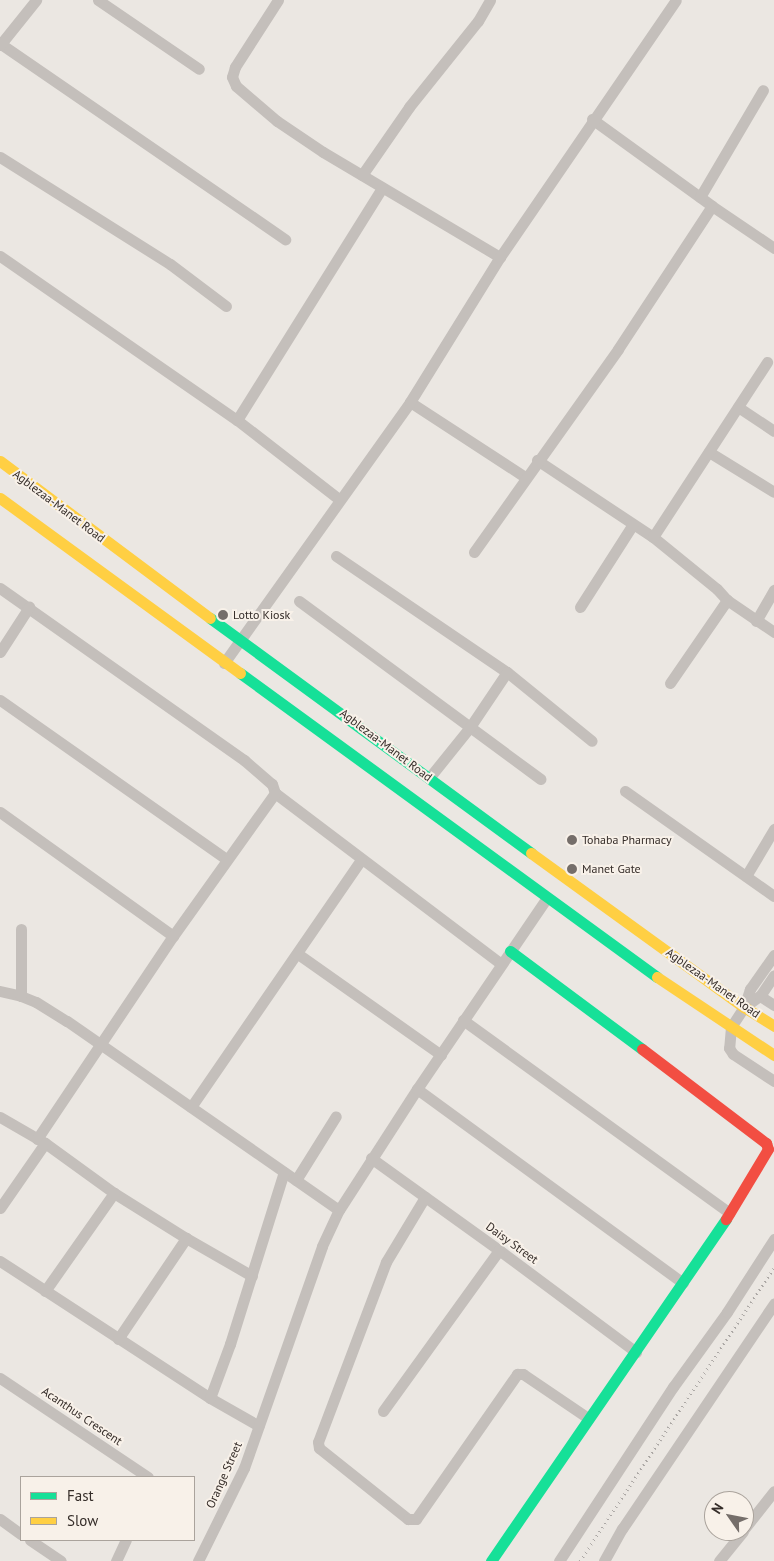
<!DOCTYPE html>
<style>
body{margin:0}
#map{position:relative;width:774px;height:1561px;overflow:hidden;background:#ebe7e2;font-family:"PT Sans",sans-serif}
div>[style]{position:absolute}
.street>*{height:11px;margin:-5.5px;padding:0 5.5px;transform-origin:5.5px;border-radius:5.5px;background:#c4bfbb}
.fast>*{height:11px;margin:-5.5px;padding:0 5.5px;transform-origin:5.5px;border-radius:5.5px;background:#16e098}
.slow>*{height:11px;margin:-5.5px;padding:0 5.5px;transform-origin:5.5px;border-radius:5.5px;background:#ffcf43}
.jam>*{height:11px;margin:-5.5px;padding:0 5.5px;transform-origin:5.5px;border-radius:5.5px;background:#f24e42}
.rail>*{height:3px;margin-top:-1.5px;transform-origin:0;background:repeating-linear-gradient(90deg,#aca8a5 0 1px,transparent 0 5px)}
.dots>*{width:14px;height:14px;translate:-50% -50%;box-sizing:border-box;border:2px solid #f8f1e9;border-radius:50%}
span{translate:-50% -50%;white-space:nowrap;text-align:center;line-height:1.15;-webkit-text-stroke:4px #f8f1e9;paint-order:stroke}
.street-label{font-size:12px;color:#352d29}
.poi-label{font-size:12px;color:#352d29}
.left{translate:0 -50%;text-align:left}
.legend{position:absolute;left:20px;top:1476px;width:175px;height:65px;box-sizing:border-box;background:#f8f1e9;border:1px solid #aaa39c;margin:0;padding:6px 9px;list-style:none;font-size:15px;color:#352d29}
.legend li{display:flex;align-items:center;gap:10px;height:25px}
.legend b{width:25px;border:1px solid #aaa39c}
.north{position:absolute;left:704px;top:1491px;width:50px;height:50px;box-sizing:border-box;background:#f8f1e9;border:1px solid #aaa39c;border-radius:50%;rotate:303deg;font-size:14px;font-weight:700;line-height:20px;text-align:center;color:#352d29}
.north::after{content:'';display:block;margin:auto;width:18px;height:22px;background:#756e6a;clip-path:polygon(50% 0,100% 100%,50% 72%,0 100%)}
</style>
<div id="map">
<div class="street">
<div style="left:98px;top:0;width:122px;rotate:34.3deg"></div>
<div style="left:278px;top:0;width:80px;rotate:122.7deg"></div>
<div style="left:235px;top:67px;width:10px;rotate:107deg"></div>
<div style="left:232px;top:77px;width:10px;rotate:66deg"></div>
<div style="left:236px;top:86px;width:54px;rotate:40.5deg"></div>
<div style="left:277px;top:121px;width:55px;rotate:34deg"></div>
<div style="left:323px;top:152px;width:206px;rotate:30.7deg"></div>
<div style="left:1px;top:44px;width:345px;rotate:34.5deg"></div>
<div style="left:0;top:45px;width:58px;rotate:-51.3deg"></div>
<div style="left:592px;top:119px;width:148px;rotate:35.9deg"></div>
<div style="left:712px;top:206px;width:75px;rotate:34.1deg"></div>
<div style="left:0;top:157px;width:201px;rotate:32.2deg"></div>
<div style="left:170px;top:264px;width:70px;rotate:36.9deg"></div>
<div style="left:362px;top:175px;width:83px;rotate:-55.3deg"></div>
<div style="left:409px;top:107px;width:110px;rotate:-51.3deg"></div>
<div style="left:478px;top:21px;width:24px;rotate:-60deg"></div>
<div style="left:700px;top:197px;width:124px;rotate:-59.5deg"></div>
<div style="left:0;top:256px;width:288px;rotate:34.7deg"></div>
<div style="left:237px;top:420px;width:129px;rotate:37.8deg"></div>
<div style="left:410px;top:402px;width:137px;rotate:33.1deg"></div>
<div style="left:738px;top:407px;width:43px;rotate:33.7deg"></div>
<div style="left:237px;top:420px;width:274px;rotate:-58deg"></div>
<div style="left:709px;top:452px;width:76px;rotate:31.6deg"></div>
<div style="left:537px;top:460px;width:139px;rotate:33.6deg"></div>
<div style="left:653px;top:537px;width:82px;rotate:39.1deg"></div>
<div style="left:717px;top:589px;width:15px;rotate:48deg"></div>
<div style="left:727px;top:600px;width:57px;rotate:34.2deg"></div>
<div style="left:653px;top:537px;width:209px;rotate:-56.9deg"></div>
<div style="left:474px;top:552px;width:249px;rotate:-54.6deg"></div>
<div style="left:618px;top:349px;width:171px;rotate:-56.7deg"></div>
<div style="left:336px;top:556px;width:207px;rotate:34.2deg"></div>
<div style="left:507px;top:672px;width:109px;rotate:39.1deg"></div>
<div style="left:0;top:588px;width:299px;rotate:35.2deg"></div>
<div style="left:244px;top:760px;width:37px;rotate:41deg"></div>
<div style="left:272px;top:784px;width:9px;rotate:72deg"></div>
<div style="left:275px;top:793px;width:283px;rotate:37.1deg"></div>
<div style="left:299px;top:601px;width:300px;rotate:36.4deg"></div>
<div style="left:580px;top:607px;width:98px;rotate:-57.4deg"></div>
<div style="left:756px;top:621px;width:36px;rotate:-60deg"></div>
<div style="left:0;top:652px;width:54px;rotate:-57.2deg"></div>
<div style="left:224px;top:663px;width:320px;rotate:-54.5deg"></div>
<div style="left:410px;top:402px;width:171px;rotate:-58.2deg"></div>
<div style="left:500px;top:257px;width:311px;rotate:-55.6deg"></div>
<div style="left:670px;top:683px;width:101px;rotate:-55.5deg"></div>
<div style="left:0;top:700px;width:276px;rotate:35.1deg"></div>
<div style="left:429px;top:778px;width:65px;rotate:-51.2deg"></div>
<div style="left:470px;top:727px;width:66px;rotate:-56.1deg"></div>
<div style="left:625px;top:791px;width:182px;rotate:35.2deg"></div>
<div style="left:0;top:812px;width:213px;rotate:35.6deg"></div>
<div style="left:746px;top:876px;width:55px;rotate:-59.2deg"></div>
<div style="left:298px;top:954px;width:175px;rotate:35.2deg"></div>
<div style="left:774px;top:955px;width:42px;rotate:125.2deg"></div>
<div style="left:750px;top:989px;width:19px;rotate:108deg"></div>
<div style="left:744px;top:1007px;width:24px;rotate:123deg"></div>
<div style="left:731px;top:1027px;width:21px;rotate:95deg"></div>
<div style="left:729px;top:1048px;width:7px;rotate:56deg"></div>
<div style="left:733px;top:1054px;width:49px;rotate:33.4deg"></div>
<div style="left:0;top:991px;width:22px;rotate:13deg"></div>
<div style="left:21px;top:996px;width:16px;rotate:22deg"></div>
<div style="left:36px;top:1002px;width:36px;rotate:32deg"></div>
<div style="left:67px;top:1021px;width:331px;rotate:34.8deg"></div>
<div style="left:21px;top:996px;width:67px;rotate:-90deg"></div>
<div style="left:760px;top:996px;width:17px;rotate:33deg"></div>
<div style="left:744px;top:1007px;width:19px;rotate:-35deg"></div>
<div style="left:760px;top:996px;width:25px;rotate:-56deg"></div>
<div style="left:463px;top:1020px;width:329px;rotate:35.9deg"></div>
<div style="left:417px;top:1089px;width:329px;rotate:36.1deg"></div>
<div style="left:191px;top:1107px;width:300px;rotate:-55.5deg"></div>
<div style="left:0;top:1117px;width:52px;rotate:30deg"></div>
<div style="left:45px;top:1143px;width:85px;rotate:35.9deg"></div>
<div style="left:114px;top:1193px;width:85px;rotate:32deg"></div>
<div style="left:186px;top:1238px;width:76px;rotate:29.9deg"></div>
<div style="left:37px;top:1139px;width:244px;rotate:-56.2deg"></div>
<div style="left:173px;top:936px;width:176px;rotate:-54.5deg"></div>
<div style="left:371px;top:1158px;width:158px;rotate:35.7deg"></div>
<div style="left:499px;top:1250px;width:171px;rotate:36.7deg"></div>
<div style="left:296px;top:1180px;width:75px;rotate:-58deg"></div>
<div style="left:425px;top:1197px;width:76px;rotate:121deg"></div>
<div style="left:386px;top:1262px;width:192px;rotate:110.7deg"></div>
<div style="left:318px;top:1442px;width:6px;rotate:81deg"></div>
<div style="left:319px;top:1448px;width:114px;rotate:38.6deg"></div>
<div style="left:408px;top:1519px;width:8px"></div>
<div style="left:416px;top:1519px;width:177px;rotate:-55.1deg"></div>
<div style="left:517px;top:1374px;width:6px"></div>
<div style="left:523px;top:1374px;width:78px;rotate:34.1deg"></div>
<div style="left:0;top:1208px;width:79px;rotate:-55.3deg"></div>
<div style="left:0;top:1261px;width:251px;rotate:33.1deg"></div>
<div style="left:210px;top:1398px;width:56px;rotate:29.7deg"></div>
<div style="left:45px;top:1291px;width:120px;rotate:-54.9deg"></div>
<div style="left:118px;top:1339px;width:122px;rotate:-56deg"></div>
<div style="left:0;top:1378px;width:178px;rotate:33.8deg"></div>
<div style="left:210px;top:1398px;width:58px;rotate:-69.7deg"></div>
<div style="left:230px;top:1344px;width:180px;rotate:-72.6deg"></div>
<div style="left:383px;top:1411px;width:198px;rotate:-54.2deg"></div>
<div style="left:0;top:1519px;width:26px;rotate:36deg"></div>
<div style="left:744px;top:1529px;width:48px;rotate:-51.7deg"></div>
<div style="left:30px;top:1540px;width:37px;rotate:34deg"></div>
<div style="left:116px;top:1561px;width:23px;rotate:-65deg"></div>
<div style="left:198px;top:1561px;width:104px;rotate:-63.7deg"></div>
<div style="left:244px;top:1468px;width:235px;rotate:-70.6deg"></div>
<div style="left:322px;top:1246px;width:40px;rotate:-65deg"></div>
<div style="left:339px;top:1210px;width:144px;rotate:-57.2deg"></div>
<div style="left:417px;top:1089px;width:231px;rotate:-55.8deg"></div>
<div style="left:559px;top:1561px;width:208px;rotate:-56.8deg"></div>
<div style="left:673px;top:1387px;width:92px;rotate:-54.2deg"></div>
<div style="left:727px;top:1312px;width:87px;rotate:-57.2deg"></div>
<div style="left:604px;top:1561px;width:37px;rotate:-61deg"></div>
<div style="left:622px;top:1529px;width:272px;rotate:-56deg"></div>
<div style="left:719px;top:1561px;width:38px;rotate:-51deg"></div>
</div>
<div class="fast">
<div style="left:210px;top:618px;width:398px;rotate:36.2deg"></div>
<div style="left:240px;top:673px;width:516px;rotate:36.09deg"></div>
<div style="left:510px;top:951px;width:164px;rotate:36.6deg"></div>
<div style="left:491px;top:1561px;width:415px;rotate:-55.5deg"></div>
</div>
<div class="slow">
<div style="left:0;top:461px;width:262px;rotate:36.8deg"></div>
<div style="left:0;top:498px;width:297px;rotate:36.1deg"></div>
<div style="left:531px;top:853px;width:263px;rotate:35.9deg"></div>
<div style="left:744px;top:1007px;width:36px;rotate:32deg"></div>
<div style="left:657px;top:977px;width:141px;rotate:33.7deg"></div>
</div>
<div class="jam">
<div style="left:642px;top:1049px;width:156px;rotate:37.2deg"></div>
<div style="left:766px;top:1143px;width:6px;rotate:72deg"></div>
<div style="left:768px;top:1149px;width:82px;rotate:121deg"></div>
</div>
<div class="rail">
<div style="left:580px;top:1561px;width:351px;rotate:-56.5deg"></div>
</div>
<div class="dots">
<div style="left:223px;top:615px;background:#756e6a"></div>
<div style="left:572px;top:840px;background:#756e6a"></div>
<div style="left:572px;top:869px;background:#756e6a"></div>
</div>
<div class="street-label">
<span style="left:59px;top:506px;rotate:37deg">Agblezaa-Manet Road</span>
<span style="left:386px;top:745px;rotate:37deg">Agblezaa-Manet Road</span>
<span style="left:713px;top:983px;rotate:35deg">Agblezaa-Manet Road</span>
<span style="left:512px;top:1243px;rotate:36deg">Daisy Street</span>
<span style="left:82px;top:1416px;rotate:34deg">Acanthus Crescent</span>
<span style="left:224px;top:1475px;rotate:-66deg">Orange Street</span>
</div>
<div class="poi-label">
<span class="left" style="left:233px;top:615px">Lotto Kiosk</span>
<span class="left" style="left:582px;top:840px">Tohaba Pharmacy</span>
<span class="left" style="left:582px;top:869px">Manet Gate</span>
</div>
<ul class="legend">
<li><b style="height:6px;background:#16e098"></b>Fast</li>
<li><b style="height:6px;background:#ffcf43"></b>Slow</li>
</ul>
<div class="north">N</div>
</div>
